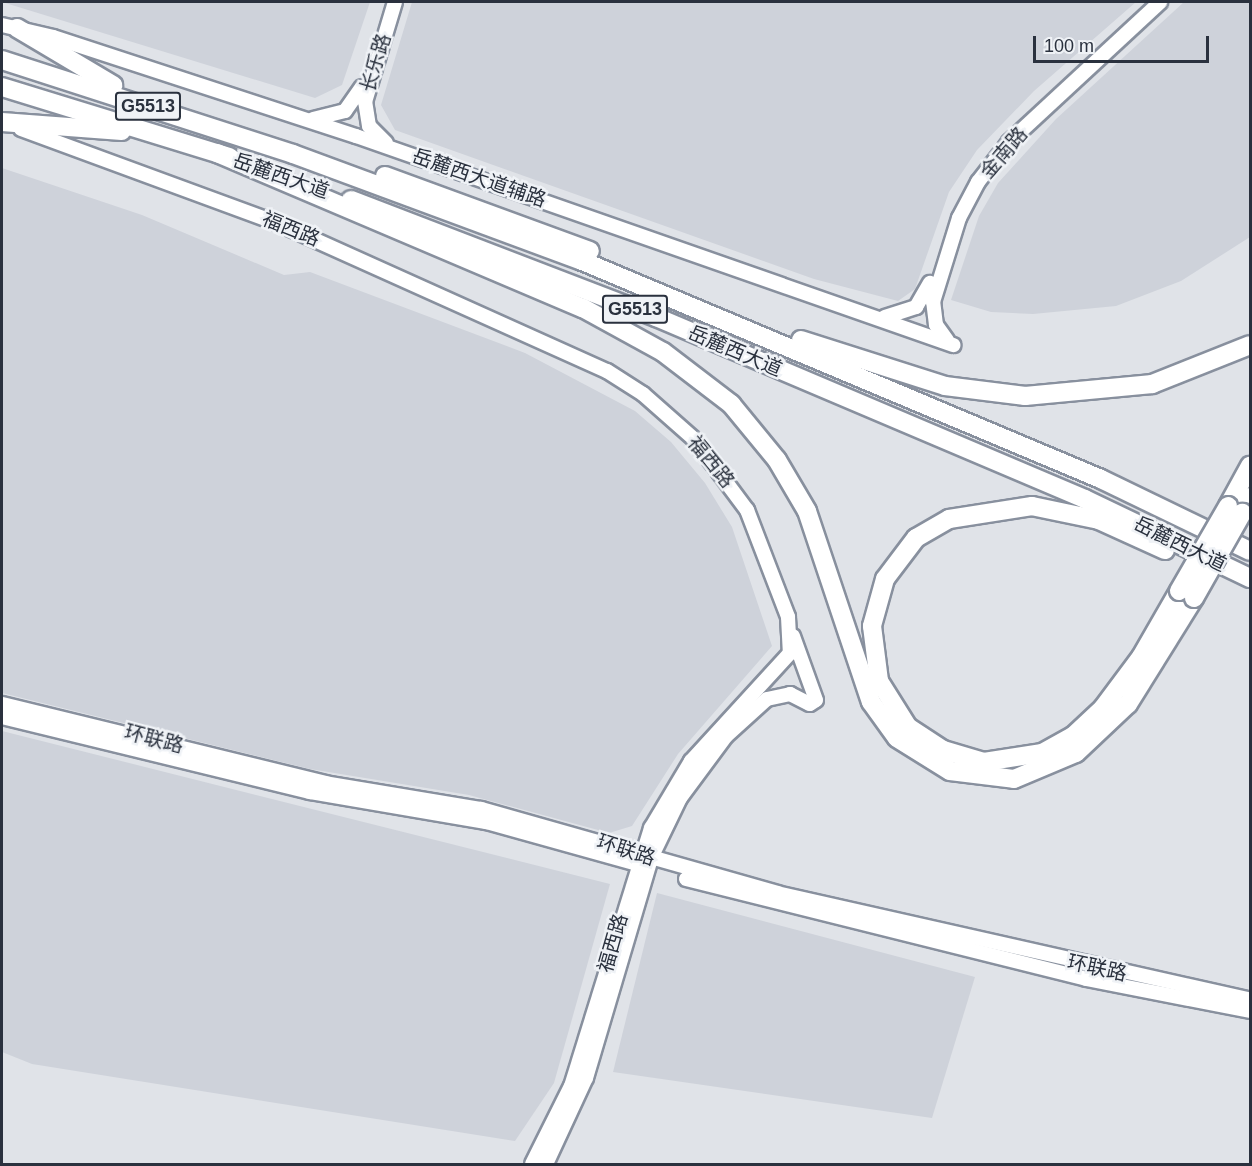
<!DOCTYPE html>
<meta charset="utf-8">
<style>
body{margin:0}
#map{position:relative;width:1252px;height:1166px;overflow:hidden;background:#e0e3e8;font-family:Helvetica,"Noto Sans SC",sans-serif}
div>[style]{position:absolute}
.built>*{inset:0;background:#ced2da}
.roads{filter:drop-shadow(2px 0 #88909e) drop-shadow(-2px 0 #88909e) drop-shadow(0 2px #88909e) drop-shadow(0 -2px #88909e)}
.secondary>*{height:14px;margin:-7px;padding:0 7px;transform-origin:7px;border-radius:7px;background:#fff}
.highway>*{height:18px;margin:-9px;padding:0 9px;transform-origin:9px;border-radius:9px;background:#fff}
.bridges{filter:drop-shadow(2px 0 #88909e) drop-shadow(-2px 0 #88909e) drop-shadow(0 2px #88909e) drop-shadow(0 -2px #88909e)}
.highway-bridge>*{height:18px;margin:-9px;padding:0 9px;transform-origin:9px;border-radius:9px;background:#fff}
span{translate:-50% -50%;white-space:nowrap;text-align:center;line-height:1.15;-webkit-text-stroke:5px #eff2f6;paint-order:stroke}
.shield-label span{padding:2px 4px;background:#eff2f6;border:2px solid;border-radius:4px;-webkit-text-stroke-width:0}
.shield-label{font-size:18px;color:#2a313e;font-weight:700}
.street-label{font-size:20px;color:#2a313e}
.frame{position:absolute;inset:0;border:3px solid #2a313e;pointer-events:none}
.scale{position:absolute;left:1033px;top:36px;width:176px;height:27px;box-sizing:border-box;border:3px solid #2a313e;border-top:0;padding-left:8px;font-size:18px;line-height:21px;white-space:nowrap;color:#2a313e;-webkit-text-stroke:4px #eff2f6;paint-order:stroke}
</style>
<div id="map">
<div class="built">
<div style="clip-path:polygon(2px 2px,370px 2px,342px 85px,315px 98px)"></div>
<div style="clip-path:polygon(412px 2px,1136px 2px,1034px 91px,977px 150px,949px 192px,915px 289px,898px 301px,814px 279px,395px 130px,381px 105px)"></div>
<div style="clip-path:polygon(1184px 2px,1250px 2px,1250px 237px,1181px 281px,1116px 306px,1033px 314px,991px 312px,951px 300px,979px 216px,998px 183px,1056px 119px)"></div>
<div style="clip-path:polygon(2px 168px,142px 215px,284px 275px,310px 272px,525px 353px,635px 411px,671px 442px,705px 483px,732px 527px,772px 646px,678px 754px,632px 826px,609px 833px,469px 795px,310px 769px,2px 693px)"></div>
<div style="clip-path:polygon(2px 731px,610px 884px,554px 1083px,515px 1141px,32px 1064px,2px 1052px)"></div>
<div style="clip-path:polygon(657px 893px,975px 977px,932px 1118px,613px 1072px)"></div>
</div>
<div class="roads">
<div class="secondary">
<div style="left:2px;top:25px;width:52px;rotate:13.2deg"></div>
<div style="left:53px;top:37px;width:319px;rotate:18.1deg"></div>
<div style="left:356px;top:136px;width:633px;rotate:19.29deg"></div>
<div style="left:313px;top:119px;width:33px;rotate:-14deg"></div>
<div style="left:345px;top:111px;width:29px;rotate:-55deg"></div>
<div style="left:21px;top:129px;width:280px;rotate:20.2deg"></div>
<div style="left:284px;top:226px;width:354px;rotate:24.2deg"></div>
<div style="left:607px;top:371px;width:43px;rotate:32.6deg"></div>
<div style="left:643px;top:394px;width:68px;rotate:41.4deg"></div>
<div style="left:694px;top:439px;width:89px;rotate:53.3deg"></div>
<div style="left:747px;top:510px;width:115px;rotate:69deg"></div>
<div style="left:788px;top:617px;width:36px;rotate:87deg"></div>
<div style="left:790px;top:653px;width:147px;rotate:132.5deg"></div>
<div style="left:691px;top:761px;width:78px;rotate:120.8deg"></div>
<div style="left:651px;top:828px;width:270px;rotate:107.2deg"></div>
<div style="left:571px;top:1086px;width:87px;rotate:116.6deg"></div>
<div style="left:386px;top:143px;width:24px;rotate:-135deg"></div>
<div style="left:369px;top:126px;width:24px;rotate:-99deg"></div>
<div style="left:365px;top:102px;width:104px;rotate:-73.3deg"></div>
<div style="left:885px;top:317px;width:33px;rotate:-18deg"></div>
<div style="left:916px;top:307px;width:28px;rotate:-60deg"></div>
<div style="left:947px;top:340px;width:19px;rotate:-126deg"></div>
<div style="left:936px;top:325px;width:23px;rotate:-97deg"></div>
<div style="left:933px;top:302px;width:88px;rotate:-72.8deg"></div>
<div style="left:959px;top:218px;width:41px;rotate:-62.2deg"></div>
<div style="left:978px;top:182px;width:51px;rotate:-52.2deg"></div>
<div style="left:1009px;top:142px;width:206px;rotate:-42.8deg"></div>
<div style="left:2px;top:704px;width:333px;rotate:13.7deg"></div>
<div style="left:325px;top:783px;width:158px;rotate:9.5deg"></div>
<div style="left:481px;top:809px;width:308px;rotate:15.8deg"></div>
<div style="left:777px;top:893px;width:485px;rotate:12.7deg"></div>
<div style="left:2px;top:717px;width:317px;rotate:13.7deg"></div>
<div style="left:310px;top:792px;width:179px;rotate:9.7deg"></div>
<div style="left:486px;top:822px;width:165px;rotate:15.5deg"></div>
<div style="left:686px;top:879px;width:412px;rotate:14deg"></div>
<div style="left:1086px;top:979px;width:167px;rotate:11deg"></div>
<div style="left:546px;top:1164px;width:95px;rotate:-65.1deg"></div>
<div style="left:586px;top:1078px;width:229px;rotate:-73.5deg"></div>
<div style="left:651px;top:858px;width:67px;rotate:-64.2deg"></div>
<div style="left:680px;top:798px;width:77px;rotate:-53.4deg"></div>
<div style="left:726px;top:736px;width:55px;rotate:-42.1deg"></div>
<div style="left:767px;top:699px;width:24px;rotate:-12deg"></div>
<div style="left:790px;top:694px;width:22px;rotate:27deg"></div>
<div style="left:810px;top:704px;width:7px;rotate:-34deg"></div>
<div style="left:816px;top:700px;width:68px;rotate:-109.8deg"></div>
</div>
<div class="highway">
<div style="left:17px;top:28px;width:112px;rotate:30.7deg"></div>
<div style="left:2px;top:60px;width:306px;rotate:17.9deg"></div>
<div style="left:293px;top:154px;width:306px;rotate:20.3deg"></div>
<div style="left:580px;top:260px;width:565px;rotate:22.8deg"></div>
<div style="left:1101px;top:479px;width:165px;rotate:25.8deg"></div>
<div style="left:2px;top:87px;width:238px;rotate:17.1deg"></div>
<div style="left:2px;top:122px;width:120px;rotate:4.3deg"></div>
<div style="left:217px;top:153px;width:397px;rotate:23deg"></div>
<div style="left:583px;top:308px;width:91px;rotate:28.8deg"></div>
<div style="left:663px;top:352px;width:86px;rotate:37.4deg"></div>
<div style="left:731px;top:404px;width:72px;rotate:50.6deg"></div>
<div style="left:777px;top:460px;width:59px;rotate:59.5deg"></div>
<div style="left:807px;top:511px;width:201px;rotate:71.5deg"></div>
<div style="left:871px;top:702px;width:44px;rotate:54.2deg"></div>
<div style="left:897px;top:738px;width:62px;rotate:31.9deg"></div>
<div style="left:950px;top:771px;width:64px;rotate:7.1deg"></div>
<div style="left:1014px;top:779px;width:67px;rotate:-22.8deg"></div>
<div style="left:1076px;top:753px;width:71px;rotate:-43.3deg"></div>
<div style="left:1128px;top:704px;width:125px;rotate:-58.1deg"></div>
<div style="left:385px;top:176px;width:218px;rotate:20.1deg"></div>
<div style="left:351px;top:200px;width:327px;rotate:21deg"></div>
<div style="left:656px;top:317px;width:466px;rotate:23deg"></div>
<div style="left:1085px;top:499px;width:183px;rotate:25.6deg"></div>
<div style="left:801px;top:340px;width:151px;rotate:17.7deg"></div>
<div style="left:945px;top:386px;width:81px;rotate:7.1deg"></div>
<div style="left:1025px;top:396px;width:128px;rotate:-5.4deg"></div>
<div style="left:1152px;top:384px;width:105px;rotate:-21.7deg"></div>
<div style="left:1228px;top:506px;width:46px;rotate:-61.2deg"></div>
<div style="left:1242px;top:513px;width:18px;rotate:-63deg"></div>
<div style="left:1165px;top:550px;width:72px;rotate:-155.6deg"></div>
<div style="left:1099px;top:520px;width:68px;rotate:-168.2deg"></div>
<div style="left:1032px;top:506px;width:84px;rotate:171.1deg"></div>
<div style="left:949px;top:519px;width:38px;rotate:150deg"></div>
<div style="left:916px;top:538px;width:51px;rotate:127.1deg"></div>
<div style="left:885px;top:579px;width:49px;rotate:105.5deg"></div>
<div style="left:872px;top:626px;width:55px;rotate:82.7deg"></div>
<div style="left:879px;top:681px;width:54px;rotate:57.8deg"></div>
<div style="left:908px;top:727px;width:42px;rotate:33.3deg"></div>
<div style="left:943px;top:750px;width:43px;rotate:16.3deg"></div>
<div style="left:984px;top:762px;width:59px;rotate:-8.8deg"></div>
<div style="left:1042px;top:753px;width:35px;rotate:-29deg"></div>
<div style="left:1073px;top:736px;width:41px;rotate:-43deg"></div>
<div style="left:1103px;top:708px;width:64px;rotate:-53.3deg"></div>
<div style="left:1141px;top:657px;width:76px;rotate:-60.1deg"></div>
</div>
</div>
<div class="bridges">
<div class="highway-bridge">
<div style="left:1179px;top:591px;width:98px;rotate:-60deg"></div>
<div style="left:1194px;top:598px;width:98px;rotate:-60.5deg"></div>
</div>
</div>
<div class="shield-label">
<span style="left:148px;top:106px">G5513</span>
<span style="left:635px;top:309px">G5513</span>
</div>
<div class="street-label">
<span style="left:376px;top:63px;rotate:-73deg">长乐路</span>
<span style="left:1004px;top:153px;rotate:-49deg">金南路</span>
<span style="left:281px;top:176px;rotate:19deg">岳麓西大道</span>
<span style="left:479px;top:178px;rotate:19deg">岳麓西大道辅路</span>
<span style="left:291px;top:229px;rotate:22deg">福西路</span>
<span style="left:735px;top:351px;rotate:23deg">岳麓西大道</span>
<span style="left:711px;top:462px;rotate:51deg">福西路</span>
<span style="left:1180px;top:544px;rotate:26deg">岳麓西大道</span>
<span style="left:154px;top:739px;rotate:15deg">环联路</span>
<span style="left:626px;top:850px;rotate:18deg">环联路</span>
<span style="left:613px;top:943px;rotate:-74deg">福西路</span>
<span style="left:1097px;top:968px;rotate:12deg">环联路</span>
</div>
<div class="frame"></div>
<div class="scale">100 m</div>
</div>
